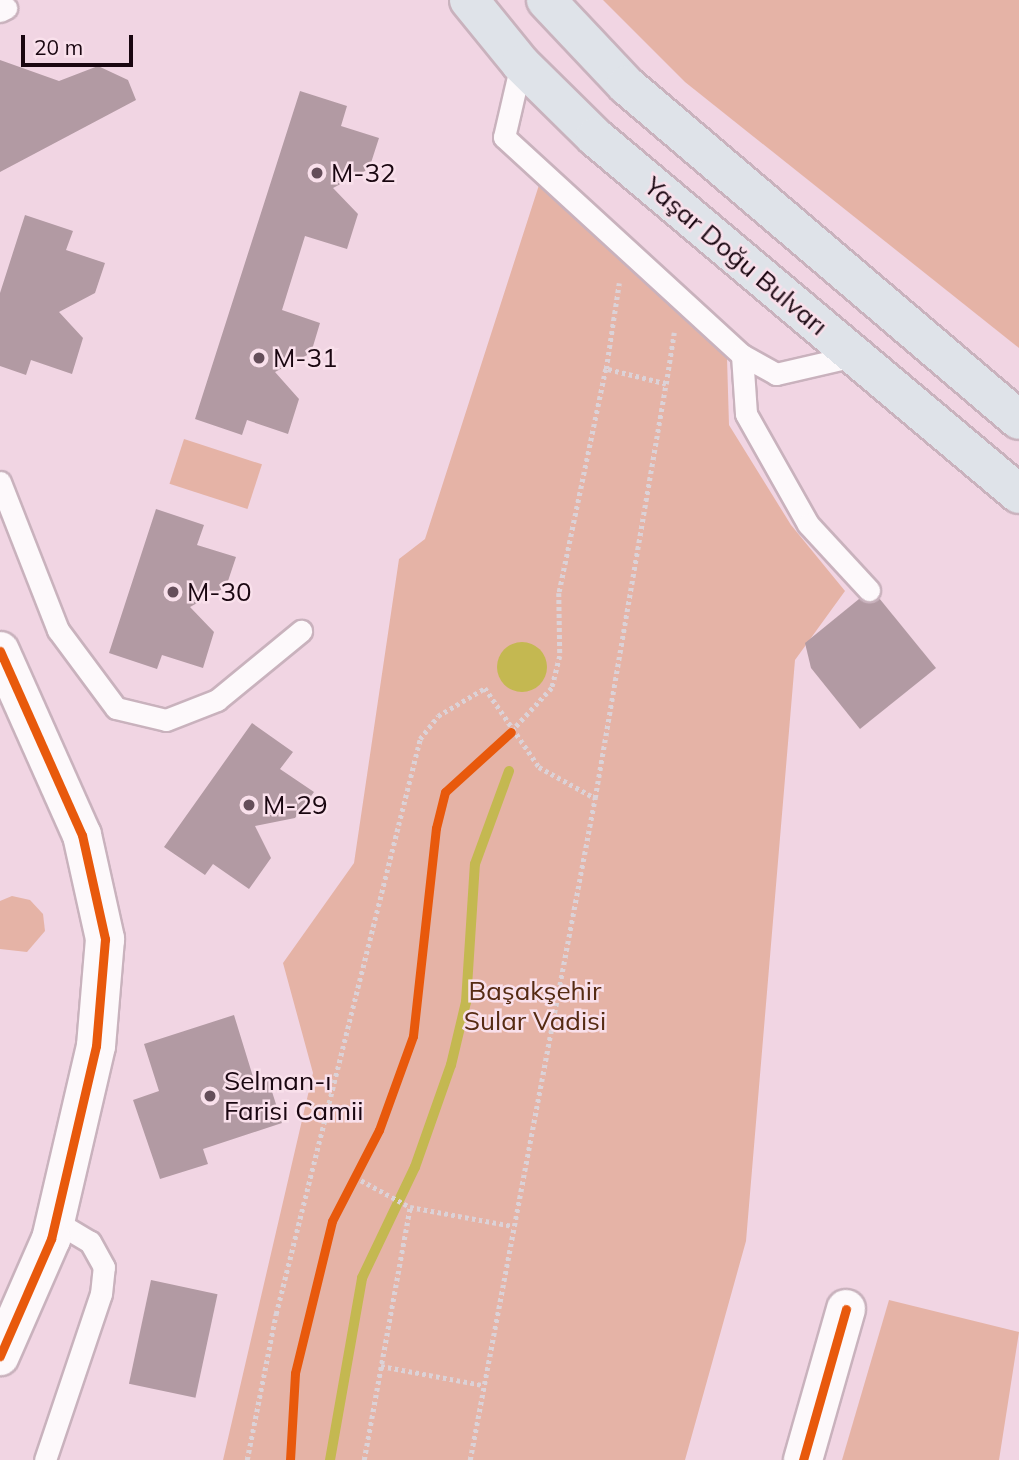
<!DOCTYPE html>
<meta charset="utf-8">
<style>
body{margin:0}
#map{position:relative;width:1019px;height:1460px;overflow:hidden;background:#f1d5e3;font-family:Mulish,sans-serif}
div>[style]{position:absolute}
.green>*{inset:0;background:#e5b3a6;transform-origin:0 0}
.water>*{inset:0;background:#c4b851}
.round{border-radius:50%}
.stream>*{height:10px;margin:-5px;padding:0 5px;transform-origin:5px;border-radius:5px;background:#c4b851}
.building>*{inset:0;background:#b29aa3;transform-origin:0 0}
.path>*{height:4.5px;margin-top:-2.25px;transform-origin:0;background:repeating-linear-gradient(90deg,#dcd2d7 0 3.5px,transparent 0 7px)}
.roads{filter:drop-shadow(2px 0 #c9b2bd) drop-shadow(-2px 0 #c9b2bd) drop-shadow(0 2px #c9b2bd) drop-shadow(0 -2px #c9b2bd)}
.lane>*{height:21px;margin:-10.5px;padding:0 10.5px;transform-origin:10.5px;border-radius:10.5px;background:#fdf9fb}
.street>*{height:38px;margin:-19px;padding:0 19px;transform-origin:19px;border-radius:19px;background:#fdf9fb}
.secondary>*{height:38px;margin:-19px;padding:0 19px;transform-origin:19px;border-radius:19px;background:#fdf9fb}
.primary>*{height:38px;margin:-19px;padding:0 19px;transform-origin:19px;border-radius:19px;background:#dfe3e9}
.cycleway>*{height:9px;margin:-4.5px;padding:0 4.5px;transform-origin:4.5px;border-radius:4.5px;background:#e8590c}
.dots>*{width:19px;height:19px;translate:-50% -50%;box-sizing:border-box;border:4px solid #f9e0eb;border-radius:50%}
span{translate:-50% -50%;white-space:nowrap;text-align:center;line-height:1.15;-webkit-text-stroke:5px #f9e0eb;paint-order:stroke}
.poi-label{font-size:26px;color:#190610}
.left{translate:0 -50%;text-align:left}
.street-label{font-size:26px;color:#190610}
.park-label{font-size:26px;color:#562b13}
.scale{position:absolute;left:21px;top:35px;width:112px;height:32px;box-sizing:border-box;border:4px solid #190610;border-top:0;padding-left:9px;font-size:21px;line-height:24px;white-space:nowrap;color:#190610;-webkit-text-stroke:5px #f9e0eb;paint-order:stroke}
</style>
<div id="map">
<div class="green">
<div style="clip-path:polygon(603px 0,1019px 0,1019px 348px,685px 82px)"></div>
<div style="clip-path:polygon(539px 185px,727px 358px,729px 425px,791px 525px,845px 591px,795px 660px,746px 1241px,685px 1460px,223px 1460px,313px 1073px,283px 963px,354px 863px,399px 559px,425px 539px)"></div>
<div style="left:184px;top:439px;width:82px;height:47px;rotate:18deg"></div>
<div style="clip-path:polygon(12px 896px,30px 900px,43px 914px,45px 931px,27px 952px,0 949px,0 901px)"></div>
<div style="clip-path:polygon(889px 1300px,1019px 1332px,999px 1460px,842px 1460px)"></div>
</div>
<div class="water">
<div class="round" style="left:497px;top:642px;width:50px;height:50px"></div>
</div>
<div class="stream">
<div style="left:330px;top:1460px;width:185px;rotate:-80deg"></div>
<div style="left:362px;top:1278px;width:123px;rotate:-64.5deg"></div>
<div style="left:415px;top:1167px;width:108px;rotate:-70.6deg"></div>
<div style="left:451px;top:1065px;width:65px;rotate:-76.6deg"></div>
<div style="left:466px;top:1002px;width:138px;rotate:-86.3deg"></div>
<div style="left:475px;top:864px;width:99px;rotate:-69.9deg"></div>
</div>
<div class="building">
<div style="clip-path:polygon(0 60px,59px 81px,98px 66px,128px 80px,136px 100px,0 172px)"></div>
<div style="clip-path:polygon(300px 91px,347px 106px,341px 126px,379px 138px,369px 169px,333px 188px,358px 214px,347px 249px,305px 236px,282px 310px,320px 323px,311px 353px,275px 372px,299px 399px,288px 434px,247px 420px,242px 435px,195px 419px)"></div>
<div style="clip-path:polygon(25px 215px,73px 231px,66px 250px,105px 263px,95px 293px,59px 312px,83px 338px,72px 374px,31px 360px,26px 375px,0 366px,0 293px)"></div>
<div style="clip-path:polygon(156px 509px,204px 525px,197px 545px,236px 557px,226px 587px,190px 607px,214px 632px,203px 668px,162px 655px,157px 669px,109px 653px)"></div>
<div style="clip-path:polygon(879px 598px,936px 668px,860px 729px,811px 668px,805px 643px,859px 599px)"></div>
<div style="clip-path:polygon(252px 723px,293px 752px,280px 769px,314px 792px,295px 818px,255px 826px,271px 858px,249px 889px,213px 864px,205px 875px,164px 847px)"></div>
<div style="clip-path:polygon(234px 1015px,254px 1080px,267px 1076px,282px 1123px,203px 1149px,208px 1164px,160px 1179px,133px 1100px,159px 1091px,144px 1044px)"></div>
<div style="left:151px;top:1280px;width:68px;height:106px;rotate:12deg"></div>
</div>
<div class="path">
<div style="left:606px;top:369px;width:87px;rotate:-81.4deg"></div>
<div style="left:666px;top:384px;width:52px;rotate:-81.1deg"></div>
<div style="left:355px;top:1177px;width:63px;rotate:28.6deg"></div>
<div style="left:410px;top:1207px;width:105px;rotate:10.5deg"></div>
<div style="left:381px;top:1366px;width:104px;rotate:10.6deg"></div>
<div style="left:247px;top:1460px;width:149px;rotate:-78.8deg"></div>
<div style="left:276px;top:1314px;width:593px;rotate:-75.94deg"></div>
<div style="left:420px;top:739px;width:29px;rotate:-52deg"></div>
<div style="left:438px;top:716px;width:55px;rotate:-30.8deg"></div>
<div style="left:485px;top:688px;width:96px;rotate:55.6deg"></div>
<div style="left:539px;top:767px;width:64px;rotate:29deg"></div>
<div style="left:364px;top:1460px;width:257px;rotate:-79.7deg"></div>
<div style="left:470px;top:1460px;width:674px;rotate:-79.31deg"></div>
<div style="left:595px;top:798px;width:420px;rotate:-80.3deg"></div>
<div style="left:666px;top:384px;width:62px;rotate:-166deg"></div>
<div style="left:606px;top:369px;width:229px;rotate:101.8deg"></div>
<div style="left:559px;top:593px;width:63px;rotate:89.1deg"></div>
<div style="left:560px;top:656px;width:33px;rotate:104deg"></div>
<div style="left:552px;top:688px;width:60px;rotate:133deg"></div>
</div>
<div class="roads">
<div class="lane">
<div style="left:0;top:11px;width:7px;rotate:-27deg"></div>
<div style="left:521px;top:64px;width:75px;rotate:103.1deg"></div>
<div style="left:504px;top:137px;width:323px;rotate:42.5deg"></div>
<div style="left:742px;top:355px;width:59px;rotate:86.1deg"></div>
<div style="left:746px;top:414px;width:126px;rotate:60.6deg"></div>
<div style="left:808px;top:524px;width:90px;rotate:47.3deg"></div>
<div style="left:742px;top:355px;width:39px;rotate:29deg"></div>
<div style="left:776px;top:374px;width:80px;rotate:-13deg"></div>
<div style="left:0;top:482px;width:159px;rotate:68.6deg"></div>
<div style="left:58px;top:630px;width:97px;rotate:53.4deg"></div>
<div style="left:116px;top:708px;width:51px;rotate:13.5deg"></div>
<div style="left:166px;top:720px;width:55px;rotate:-21.4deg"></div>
<div style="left:217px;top:700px;width:109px;rotate:-39.4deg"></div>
<div style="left:45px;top:1460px;width:175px;rotate:-71.4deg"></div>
<div style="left:101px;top:1294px;width:27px;rotate:-84deg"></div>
<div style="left:104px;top:1267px;width:29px;rotate:-119deg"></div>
<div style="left:90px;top:1242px;width:41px;rotate:-149deg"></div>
</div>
<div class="street">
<div style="left:803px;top:1460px;width:157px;rotate:-74.1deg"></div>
</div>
<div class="secondary">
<div style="left:0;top:651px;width:201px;rotate:66deg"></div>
<div style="left:82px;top:835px;width:107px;rotate:77.5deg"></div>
<div style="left:105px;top:939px;width:107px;rotate:94.8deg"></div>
<div style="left:96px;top:1046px;width:198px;rotate:103.1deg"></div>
<div style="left:51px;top:1239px;width:128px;rotate:113.6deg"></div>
</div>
<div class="primary">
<div style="left:469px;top:0;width:82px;rotate:50.9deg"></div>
<div style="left:521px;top:64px;width:104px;rotate:44.6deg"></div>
<div style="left:595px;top:137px;width:554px;rotate:40.1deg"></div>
<div style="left:546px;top:0;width:117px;rotate:46.7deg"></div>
<div style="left:626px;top:85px;width:516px;rotate:40.44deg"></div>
</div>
</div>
<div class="cycleway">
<div style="left:0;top:651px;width:201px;rotate:66deg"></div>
<div style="left:82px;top:835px;width:107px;rotate:77.5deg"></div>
<div style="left:105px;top:939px;width:107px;rotate:94.8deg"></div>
<div style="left:96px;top:1046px;width:198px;rotate:103.1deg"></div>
<div style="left:51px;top:1239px;width:128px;rotate:113.6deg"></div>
<div style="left:290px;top:1460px;width:87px;rotate:-86.7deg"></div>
<div style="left:295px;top:1373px;width:156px;rotate:-76.3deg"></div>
<div style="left:332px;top:1221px;width:102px;rotate:-62.7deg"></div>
<div style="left:379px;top:1130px;width:100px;rotate:-70.1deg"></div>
<div style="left:413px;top:1036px;width:209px;rotate:-83.7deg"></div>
<div style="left:436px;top:828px;width:37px;rotate:-76deg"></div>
<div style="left:445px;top:792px;width:89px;rotate:-42.3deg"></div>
<div style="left:803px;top:1460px;width:157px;rotate:-74.1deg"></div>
</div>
<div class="dots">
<div style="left:317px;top:173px;background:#654e5a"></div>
<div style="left:259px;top:358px;background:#654e5a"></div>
<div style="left:173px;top:592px;background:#654e5a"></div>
<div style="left:249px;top:805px;background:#654e5a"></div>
<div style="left:210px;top:1096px;background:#654e5a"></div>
</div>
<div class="poi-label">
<span class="left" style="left:331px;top:173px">M-32</span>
<span class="left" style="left:273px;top:358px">M-31</span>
<span class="left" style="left:187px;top:592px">M-30</span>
<span class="left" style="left:263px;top:805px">M-29</span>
<span class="left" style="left:224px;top:1096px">Selman-ı<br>Farisi Camii</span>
</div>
<div class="street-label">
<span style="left:736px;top:256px;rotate:40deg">Yaşar Doğu Bulvarı</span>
</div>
<div class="park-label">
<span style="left:535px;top:1006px">Başakşehir<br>Sular Vadisi</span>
</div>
<div class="scale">20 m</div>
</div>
